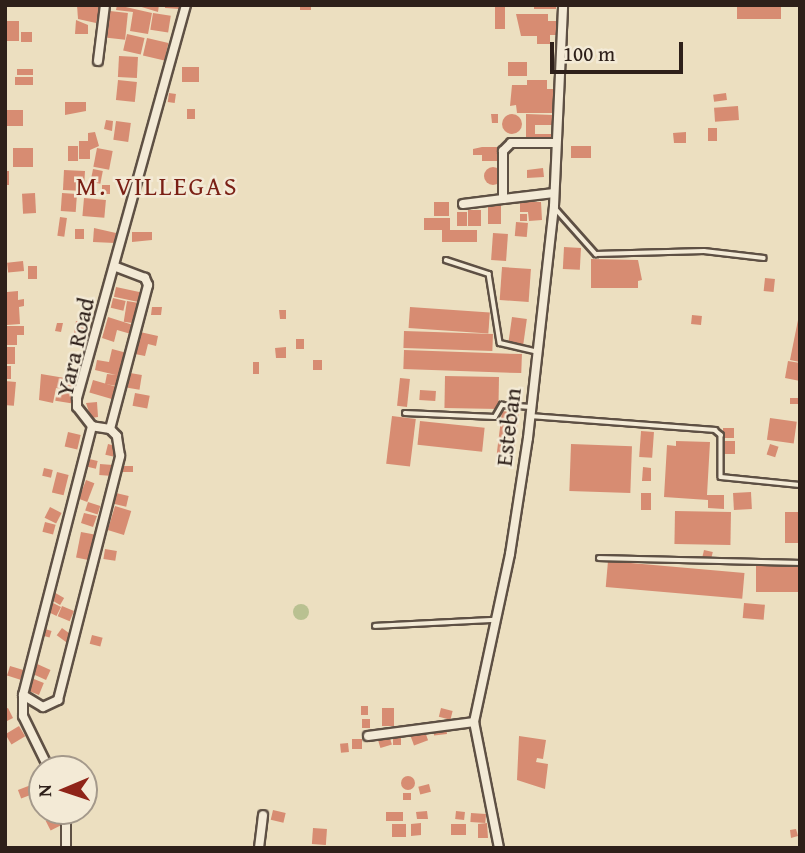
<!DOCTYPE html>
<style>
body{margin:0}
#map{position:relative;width:805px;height:853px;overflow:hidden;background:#ecdfc0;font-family:"Gentium Book Plus",serif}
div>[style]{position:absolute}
.green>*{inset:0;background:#b9c191}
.round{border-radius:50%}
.building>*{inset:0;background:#d78c72;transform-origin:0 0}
.roads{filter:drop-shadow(2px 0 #5e5044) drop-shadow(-2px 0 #5e5044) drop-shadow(0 2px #5e5044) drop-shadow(0 -2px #5e5044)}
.lane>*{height:3.5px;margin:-1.75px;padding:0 1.75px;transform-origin:1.75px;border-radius:1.75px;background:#f3ead6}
.street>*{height:8px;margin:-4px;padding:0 4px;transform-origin:4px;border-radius:4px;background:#f3ead6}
span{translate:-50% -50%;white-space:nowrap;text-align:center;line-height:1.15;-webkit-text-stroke:5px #f3ead6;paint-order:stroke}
.street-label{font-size:24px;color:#2e201a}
.neighbourhood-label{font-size:26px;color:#7a1f14;letter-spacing:2px}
.frame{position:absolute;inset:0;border:7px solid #2e201a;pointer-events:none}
.north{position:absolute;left:28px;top:755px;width:70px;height:70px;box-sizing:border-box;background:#f3ead6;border:2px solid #a4998b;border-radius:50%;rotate:268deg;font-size:19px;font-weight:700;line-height:28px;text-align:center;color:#2e201a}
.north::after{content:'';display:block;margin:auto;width:24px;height:32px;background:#8f2418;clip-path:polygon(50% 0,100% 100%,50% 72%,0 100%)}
.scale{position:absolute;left:550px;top:42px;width:133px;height:32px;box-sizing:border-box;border:4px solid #2e201a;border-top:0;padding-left:9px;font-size:21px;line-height:24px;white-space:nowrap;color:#2e201a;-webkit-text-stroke:5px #f3ead6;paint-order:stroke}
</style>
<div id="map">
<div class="green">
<div class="round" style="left:293px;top:604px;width:16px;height:16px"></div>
</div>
<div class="building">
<div style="clip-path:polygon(77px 5px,101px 5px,96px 23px,78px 19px)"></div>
<div style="clip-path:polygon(117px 5px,152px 13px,148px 34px,130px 31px,133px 12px,116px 10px)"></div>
<div style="clip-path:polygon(135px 5px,159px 5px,158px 12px)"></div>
<div style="clip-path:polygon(165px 5px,180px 5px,180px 9px,165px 8px)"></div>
<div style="left:300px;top:5px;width:11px;height:5px"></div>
<div style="left:495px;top:5px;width:10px;height:24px"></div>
<div style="left:534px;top:5px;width:22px;height:4px"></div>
<div style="left:737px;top:5px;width:44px;height:14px"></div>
<div style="left:110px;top:11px;width:18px;height:27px;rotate:6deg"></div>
<div style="left:153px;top:13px;width:18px;height:17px;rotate:9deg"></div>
<div style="clip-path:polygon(516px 14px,548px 14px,548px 21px,557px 21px,557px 35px,550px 35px,550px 44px,537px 44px,537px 36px,521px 36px)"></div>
<div style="clip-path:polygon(76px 20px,88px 25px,88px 34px,75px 34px)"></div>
<div style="left:5px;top:21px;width:14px;height:20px"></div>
<div style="left:21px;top:32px;width:11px;height:10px"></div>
<div style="left:127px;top:34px;width:18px;height:17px;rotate:13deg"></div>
<div style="left:147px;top:38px;width:22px;height:18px;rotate:13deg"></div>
<div style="left:119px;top:56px;width:19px;height:21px;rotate:3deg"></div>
<div style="left:508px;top:62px;width:19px;height:14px"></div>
<div style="left:182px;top:67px;width:17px;height:15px"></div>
<div style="left:33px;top:69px;width:6px;height:16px;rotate:90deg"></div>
<div style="left:15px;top:77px;width:18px;height:8px"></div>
<div style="left:118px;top:80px;width:19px;height:20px;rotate:6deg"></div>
<div style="clip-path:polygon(527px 80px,547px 80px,547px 89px,553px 89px,554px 113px,517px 113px,516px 105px,510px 106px,512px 85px,527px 85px)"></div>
<div style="left:169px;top:93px;width:7px;height:9px;rotate:8deg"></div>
<div style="left:726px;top:93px;width:7px;height:13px;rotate:82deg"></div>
<div style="clip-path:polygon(65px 102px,86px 102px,86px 111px,65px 115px)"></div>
<div style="left:738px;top:106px;width:14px;height:24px;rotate:86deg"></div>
<div style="left:187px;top:109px;width:8px;height:10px"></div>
<div style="left:7px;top:110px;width:16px;height:16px"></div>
<div style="clip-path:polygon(491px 114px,498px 114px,498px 123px,492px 123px)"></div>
<div style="clip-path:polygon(526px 114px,553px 115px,553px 125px,535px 125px,535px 134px,552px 134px,552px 142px,526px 142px)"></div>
<div class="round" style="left:502px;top:114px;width:20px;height:20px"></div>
<div style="clip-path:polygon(106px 120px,113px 121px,112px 131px,104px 129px)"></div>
<div style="left:116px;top:121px;width:15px;height:19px;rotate:8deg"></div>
<div style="left:708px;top:128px;width:9px;height:13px"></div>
<div style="clip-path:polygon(95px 132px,99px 146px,90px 150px,90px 159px,79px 159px,79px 141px,88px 141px,88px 133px)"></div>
<div style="clip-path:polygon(686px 132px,686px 143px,674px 143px,673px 133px)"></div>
<div style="left:68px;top:146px;width:10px;height:15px"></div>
<div style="left:591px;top:146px;width:12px;height:20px;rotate:90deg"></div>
<div style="clip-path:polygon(482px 147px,500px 147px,501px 161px,482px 161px,482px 155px,473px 155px,473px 149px)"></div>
<div style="left:13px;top:148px;width:20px;height:19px"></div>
<div style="left:97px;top:148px;width:16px;height:19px;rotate:11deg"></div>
<div class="round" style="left:484px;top:167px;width:18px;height:18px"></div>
<div style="clip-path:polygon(543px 168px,544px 177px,527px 178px,527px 170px)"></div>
<div style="left:93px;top:169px;width:10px;height:13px;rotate:11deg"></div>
<div style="left:64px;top:170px;width:21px;height:20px;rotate:3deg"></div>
<div style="left:5px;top:171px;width:4px;height:14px"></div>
<div style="left:102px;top:185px;width:8px;height:9px"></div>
<div style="left:35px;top:193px;width:20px;height:13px;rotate:87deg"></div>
<div style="left:62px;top:193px;width:15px;height:18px;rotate:4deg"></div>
<div style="left:84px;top:198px;width:22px;height:18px;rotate:5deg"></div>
<div style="left:434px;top:202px;width:15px;height:14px"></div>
<div style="clip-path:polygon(520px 202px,541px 202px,542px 220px,529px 221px,528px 212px,520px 212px)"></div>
<div style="left:488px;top:205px;width:13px;height:19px"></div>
<div style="left:468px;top:210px;width:13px;height:16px"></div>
<div style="left:457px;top:212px;width:10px;height:14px"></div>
<div style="left:520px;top:214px;width:7px;height:7px"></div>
<div style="left:60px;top:217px;width:7px;height:19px;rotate:8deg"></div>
<div style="left:424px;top:218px;width:26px;height:12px"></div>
<div style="left:516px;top:222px;width:12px;height:14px;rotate:5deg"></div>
<div style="clip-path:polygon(94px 228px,116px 233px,115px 243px,93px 242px)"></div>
<div style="left:75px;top:229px;width:9px;height:10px"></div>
<div style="left:477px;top:230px;width:12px;height:35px;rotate:90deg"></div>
<div style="clip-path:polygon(132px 232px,152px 232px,152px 240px,132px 242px)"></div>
<div style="left:493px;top:233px;width:15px;height:27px;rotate:4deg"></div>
<div style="left:564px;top:247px;width:17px;height:22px;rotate:3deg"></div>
<div style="clip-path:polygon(591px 259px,638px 260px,642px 280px,638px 281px,638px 288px,591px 288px)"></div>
<div style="left:23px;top:261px;width:10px;height:16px;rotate:84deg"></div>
<div style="left:28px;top:266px;width:9px;height:13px"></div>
<div style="left:502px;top:267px;width:29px;height:33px;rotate:4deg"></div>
<div style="left:765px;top:278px;width:10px;height:13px;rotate:6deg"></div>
<div style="left:116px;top:287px;width:25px;height:10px;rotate:12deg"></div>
<div style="clip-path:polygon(18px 291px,18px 300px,24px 299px,24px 306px,19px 307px,20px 324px,7px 325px,7px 292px)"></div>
<div style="left:113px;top:298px;width:13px;height:10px;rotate:13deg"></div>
<div style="left:127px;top:301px;width:12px;height:21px;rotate:9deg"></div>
<div style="clip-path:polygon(152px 307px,162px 307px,161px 315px,151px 315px)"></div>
<div style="left:410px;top:307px;width:80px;height:21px;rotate:4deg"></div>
<div style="clip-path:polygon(279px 310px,286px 310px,286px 319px,280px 319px)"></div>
<div style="clip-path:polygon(800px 310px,800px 362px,790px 360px)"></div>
<div style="left:692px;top:315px;width:10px;height:9px;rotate:6deg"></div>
<div style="clip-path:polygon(108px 317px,133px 325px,131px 334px,117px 330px,114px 342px,102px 338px)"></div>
<div style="left:512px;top:317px;width:15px;height:26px;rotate:8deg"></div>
<div style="left:76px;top:321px;width:13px;height:21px;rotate:9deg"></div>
<div style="clip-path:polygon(57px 323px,63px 323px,61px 332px,55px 331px)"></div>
<div style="clip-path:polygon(5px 326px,24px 326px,24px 335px,17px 335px,17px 345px,6px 345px)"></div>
<div style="left:404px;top:331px;width:89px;height:17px;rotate:2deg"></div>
<div style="clip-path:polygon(140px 332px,158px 336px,156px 346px,148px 344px,145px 356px,135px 354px)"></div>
<div style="left:296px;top:339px;width:8px;height:10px"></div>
<div style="left:5px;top:347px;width:10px;height:17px"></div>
<div style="clip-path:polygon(286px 347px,286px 358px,276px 358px,275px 348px)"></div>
<div style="clip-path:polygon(112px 349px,127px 353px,117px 386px,105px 384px,107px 374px,116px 375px,95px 370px,97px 360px,109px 362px)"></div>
<div style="left:404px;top:350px;width:118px;height:19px;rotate:2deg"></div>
<div style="left:313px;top:360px;width:9px;height:10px"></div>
<div style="clip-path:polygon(788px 361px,800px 363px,800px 381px,785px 378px)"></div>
<div style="left:253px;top:362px;width:6px;height:12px"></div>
<div style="left:5px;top:366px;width:6px;height:13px"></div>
<div style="left:130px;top:373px;width:12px;height:15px;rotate:9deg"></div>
<div style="clip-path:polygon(41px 374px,77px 380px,75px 391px,56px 388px,53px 403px,39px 400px)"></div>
<div style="left:445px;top:376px;width:54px;height:32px;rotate:1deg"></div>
<div style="left:400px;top:378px;width:10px;height:28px;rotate:6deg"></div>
<div style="left:93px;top:380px;width:25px;height:13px;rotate:16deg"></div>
<div style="left:5px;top:381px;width:11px;height:24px;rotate:5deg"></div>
<div style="left:57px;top:390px;width:19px;height:11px;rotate:9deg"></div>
<div style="left:420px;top:390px;width:16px;height:10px;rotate:4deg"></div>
<div style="left:135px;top:393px;width:15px;height:13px;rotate:11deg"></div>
<div style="left:790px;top:398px;width:10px;height:6px"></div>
<div style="clip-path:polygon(97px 402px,98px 417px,91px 418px,86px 403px)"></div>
<div style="left:502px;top:411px;width:17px;height:46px;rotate:7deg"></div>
<div style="left:392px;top:416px;width:24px;height:48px;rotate:7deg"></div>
<div style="left:770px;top:418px;width:27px;height:22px;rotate:8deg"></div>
<div style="left:420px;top:421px;width:65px;height:24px;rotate:6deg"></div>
<div style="left:723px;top:428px;width:11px;height:10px"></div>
<div style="left:641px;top:431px;width:13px;height:26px;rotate:4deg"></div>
<div style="left:68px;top:432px;width:13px;height:15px;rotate:13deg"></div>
<div style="clip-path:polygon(676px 441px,710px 442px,707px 495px,724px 495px,724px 509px,708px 508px,708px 500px,664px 497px,667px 445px,676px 446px)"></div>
<div style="left:724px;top:441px;width:11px;height:13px"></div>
<div style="left:108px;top:444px;width:8px;height:11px;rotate:14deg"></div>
<div style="left:571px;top:444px;width:61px;height:47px;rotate:2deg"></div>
<div style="left:770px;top:444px;width:9px;height:11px;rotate:18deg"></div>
<div style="left:85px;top:458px;width:13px;height:8px;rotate:13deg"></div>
<div style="left:100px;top:464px;width:13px;height:11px;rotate:4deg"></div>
<div style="left:121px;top:466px;width:12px;height:6px"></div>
<div style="clip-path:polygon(643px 467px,651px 468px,651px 481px,642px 481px)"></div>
<div style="left:44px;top:468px;width:9px;height:8px;rotate:13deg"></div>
<div style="left:57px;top:472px;width:12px;height:21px;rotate:14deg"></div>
<div style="left:86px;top:480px;width:9px;height:20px;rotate:21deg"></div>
<div style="left:751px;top:492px;width:17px;height:18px;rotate:87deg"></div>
<div style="left:116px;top:493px;width:13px;height:11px;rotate:13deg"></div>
<div style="left:641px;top:493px;width:10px;height:17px"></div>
<div style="left:88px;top:502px;width:13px;height:9px;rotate:18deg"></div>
<div style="left:115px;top:506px;width:17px;height:25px;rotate:17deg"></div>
<div style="left:50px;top:507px;width:13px;height:12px;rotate:27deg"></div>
<div style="left:675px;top:511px;width:56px;height:33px;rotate:1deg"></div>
<div style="left:785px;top:512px;width:15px;height:31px"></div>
<div style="clip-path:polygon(84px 513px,97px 516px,93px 527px,81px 523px)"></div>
<div style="left:45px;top:522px;width:11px;height:10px;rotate:15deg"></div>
<div style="left:81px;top:532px;width:15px;height:26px;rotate:11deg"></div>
<div style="left:105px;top:549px;width:12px;height:10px;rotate:9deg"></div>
<div style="left:704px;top:550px;width:9px;height:8px;rotate:13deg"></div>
<div style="left:608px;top:561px;width:137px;height:26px;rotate:5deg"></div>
<div style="left:756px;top:566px;width:44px;height:26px"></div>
<div style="left:52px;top:591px;width:14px;height:8px;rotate:30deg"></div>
<div style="left:53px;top:603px;width:9px;height:10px;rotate:27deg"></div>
<div style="left:744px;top:603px;width:21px;height:15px;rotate:5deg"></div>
<div style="left:62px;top:606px;width:13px;height:11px;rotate:23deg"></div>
<div style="left:42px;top:628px;width:10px;height:7px;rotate:17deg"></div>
<div style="left:62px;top:628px;width:14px;height:9px;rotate:36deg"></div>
<div style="left:92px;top:635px;width:11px;height:9px;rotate:15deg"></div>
<div style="left:35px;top:663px;width:17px;height:11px;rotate:24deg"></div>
<div style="left:10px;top:666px;width:14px;height:10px;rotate:17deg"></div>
<div style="left:29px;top:677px;width:16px;height:13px;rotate:22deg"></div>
<div style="left:361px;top:706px;width:7px;height:9px"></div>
<div style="clip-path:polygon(8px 708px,13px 718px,5px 722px,5px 709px)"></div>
<div style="left:382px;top:708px;width:12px;height:18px"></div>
<div style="left:441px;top:708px;width:12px;height:9px;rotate:14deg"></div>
<div style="left:362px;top:719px;width:8px;height:9px"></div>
<div style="left:19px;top:726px;width:12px;height:16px;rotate:59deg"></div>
<div style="left:446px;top:726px;width:8px;height:13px;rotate:83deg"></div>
<div style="left:424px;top:729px;width:12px;height:15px;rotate:70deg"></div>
<div style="left:389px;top:735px;width:10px;height:12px;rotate:73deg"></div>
<div style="clip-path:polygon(519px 736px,546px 740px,543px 759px,537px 758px,536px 762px,548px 764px,545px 789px,517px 780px)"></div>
<div style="left:393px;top:738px;width:8px;height:7px"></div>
<div style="left:352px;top:739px;width:10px;height:10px"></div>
<div style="left:348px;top:743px;width:9px;height:8px;rotate:84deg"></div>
<div class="round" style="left:401px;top:776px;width:14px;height:14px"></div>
<div style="left:429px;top:784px;width:8px;height:11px;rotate:76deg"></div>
<div style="left:31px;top:785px;width:9px;height:14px;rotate:69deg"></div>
<div style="left:403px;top:793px;width:8px;height:7px"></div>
<div style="left:273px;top:810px;width:13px;height:10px;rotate:13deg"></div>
<div style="clip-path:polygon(427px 811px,428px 819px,417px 819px,416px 812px)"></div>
<div style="left:456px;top:811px;width:9px;height:8px;rotate:6deg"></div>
<div style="left:386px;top:812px;width:17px;height:9px"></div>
<div style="left:471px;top:813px;width:15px;height:9px;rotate:4deg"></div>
<div style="left:59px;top:814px;width:11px;height:15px;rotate:63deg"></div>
<div style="clip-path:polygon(421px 823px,421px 835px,411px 836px,411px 824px)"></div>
<div style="clip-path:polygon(487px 823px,488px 838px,478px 838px,478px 824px)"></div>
<div style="left:392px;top:824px;width:14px;height:13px"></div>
<div style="left:451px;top:824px;width:15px;height:11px"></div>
<div style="left:313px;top:828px;width:14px;height:16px;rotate:4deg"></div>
<div style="clip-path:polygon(796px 829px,798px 836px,791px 838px,790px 830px)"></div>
</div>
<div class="roads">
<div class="lane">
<div style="left:555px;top:208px;width:62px;rotate:48.3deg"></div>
<div style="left:596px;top:254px;width:108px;rotate:-1.6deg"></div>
<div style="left:704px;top:251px;width:60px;rotate:6.7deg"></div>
<div style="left:446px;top:260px;width:45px;rotate:18deg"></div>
<div style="left:489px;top:274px;width:70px;rotate:80.9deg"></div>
<div style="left:500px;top:343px;width:37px;rotate:13deg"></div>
<div style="left:405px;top:413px;width:90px;rotate:2.5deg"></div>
<div style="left:495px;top:417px;width:14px;rotate:-60deg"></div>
<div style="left:502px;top:405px;width:29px;rotate:4deg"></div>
<div style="left:530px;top:416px;width:186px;rotate:4.3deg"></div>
<div style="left:715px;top:430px;width:8px;rotate:40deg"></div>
<div style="left:721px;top:435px;width:42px;rotate:90deg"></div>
<div style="left:721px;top:477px;width:79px;rotate:5.8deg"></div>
<div style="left:599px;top:558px;width:201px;rotate:1.4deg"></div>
<div style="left:375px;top:626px;width:119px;rotate:-2.9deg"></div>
</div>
<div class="street">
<div style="left:98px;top:61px;width:56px;rotate:-82.9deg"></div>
<div style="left:554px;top:193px;width:51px;rotate:173.3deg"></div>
<div style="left:503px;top:199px;width:48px;rotate:-90deg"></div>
<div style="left:503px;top:151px;width:11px;rotate:-45deg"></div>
<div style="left:511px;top:143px;width:45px"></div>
<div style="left:463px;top:204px;width:40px;rotate:-7.1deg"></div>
<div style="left:110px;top:429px;width:149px;rotate:-75.2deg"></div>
<div style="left:148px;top:285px;width:8px;rotate:-113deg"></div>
<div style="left:145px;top:278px;width:33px;rotate:-159deg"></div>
<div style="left:23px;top:695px;width:23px;rotate:31deg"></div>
<div style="left:43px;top:707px;width:17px;rotate:-25deg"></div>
<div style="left:58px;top:700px;width:252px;rotate:-75.7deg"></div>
<div style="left:120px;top:456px;width:20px;rotate:-99deg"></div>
<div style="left:117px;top:436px;width:10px;rotate:-135deg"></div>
<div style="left:110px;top:429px;width:18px;rotate:-171deg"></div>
<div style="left:368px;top:736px;width:107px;rotate:-7.5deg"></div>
<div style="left:49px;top:769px;width:59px;rotate:-116.1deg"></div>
<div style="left:23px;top:716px;width:21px;rotate:-90deg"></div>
<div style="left:23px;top:695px;width:278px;rotate:-75.6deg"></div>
<div style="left:92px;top:426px;width:24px;rotate:-128deg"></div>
<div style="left:77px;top:407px;width:9px;rotate:-90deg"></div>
<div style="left:77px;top:398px;width:408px;rotate:-74.5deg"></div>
<div style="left:66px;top:811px;width:37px;rotate:90deg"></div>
<div style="left:259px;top:848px;width:33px;rotate:-83deg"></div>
<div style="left:499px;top:848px;width:128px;rotate:-101.2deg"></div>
<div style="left:474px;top:722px;width:172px;rotate:-77.9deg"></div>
<div style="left:510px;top:554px;width:117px;rotate:-81.2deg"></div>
<div style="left:528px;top:438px;width:233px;rotate:-83.6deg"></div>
<div style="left:554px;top:206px;width:201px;rotate:-87.4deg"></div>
</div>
</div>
<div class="street-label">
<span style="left:75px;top:347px;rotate:-77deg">Yara Road</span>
<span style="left:508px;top:427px;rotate:-83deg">Esteban</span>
</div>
<div class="neighbourhood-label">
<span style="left:157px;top:186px">M. VILLEGAS</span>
</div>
<div class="frame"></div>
<div class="north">N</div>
<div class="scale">100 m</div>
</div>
